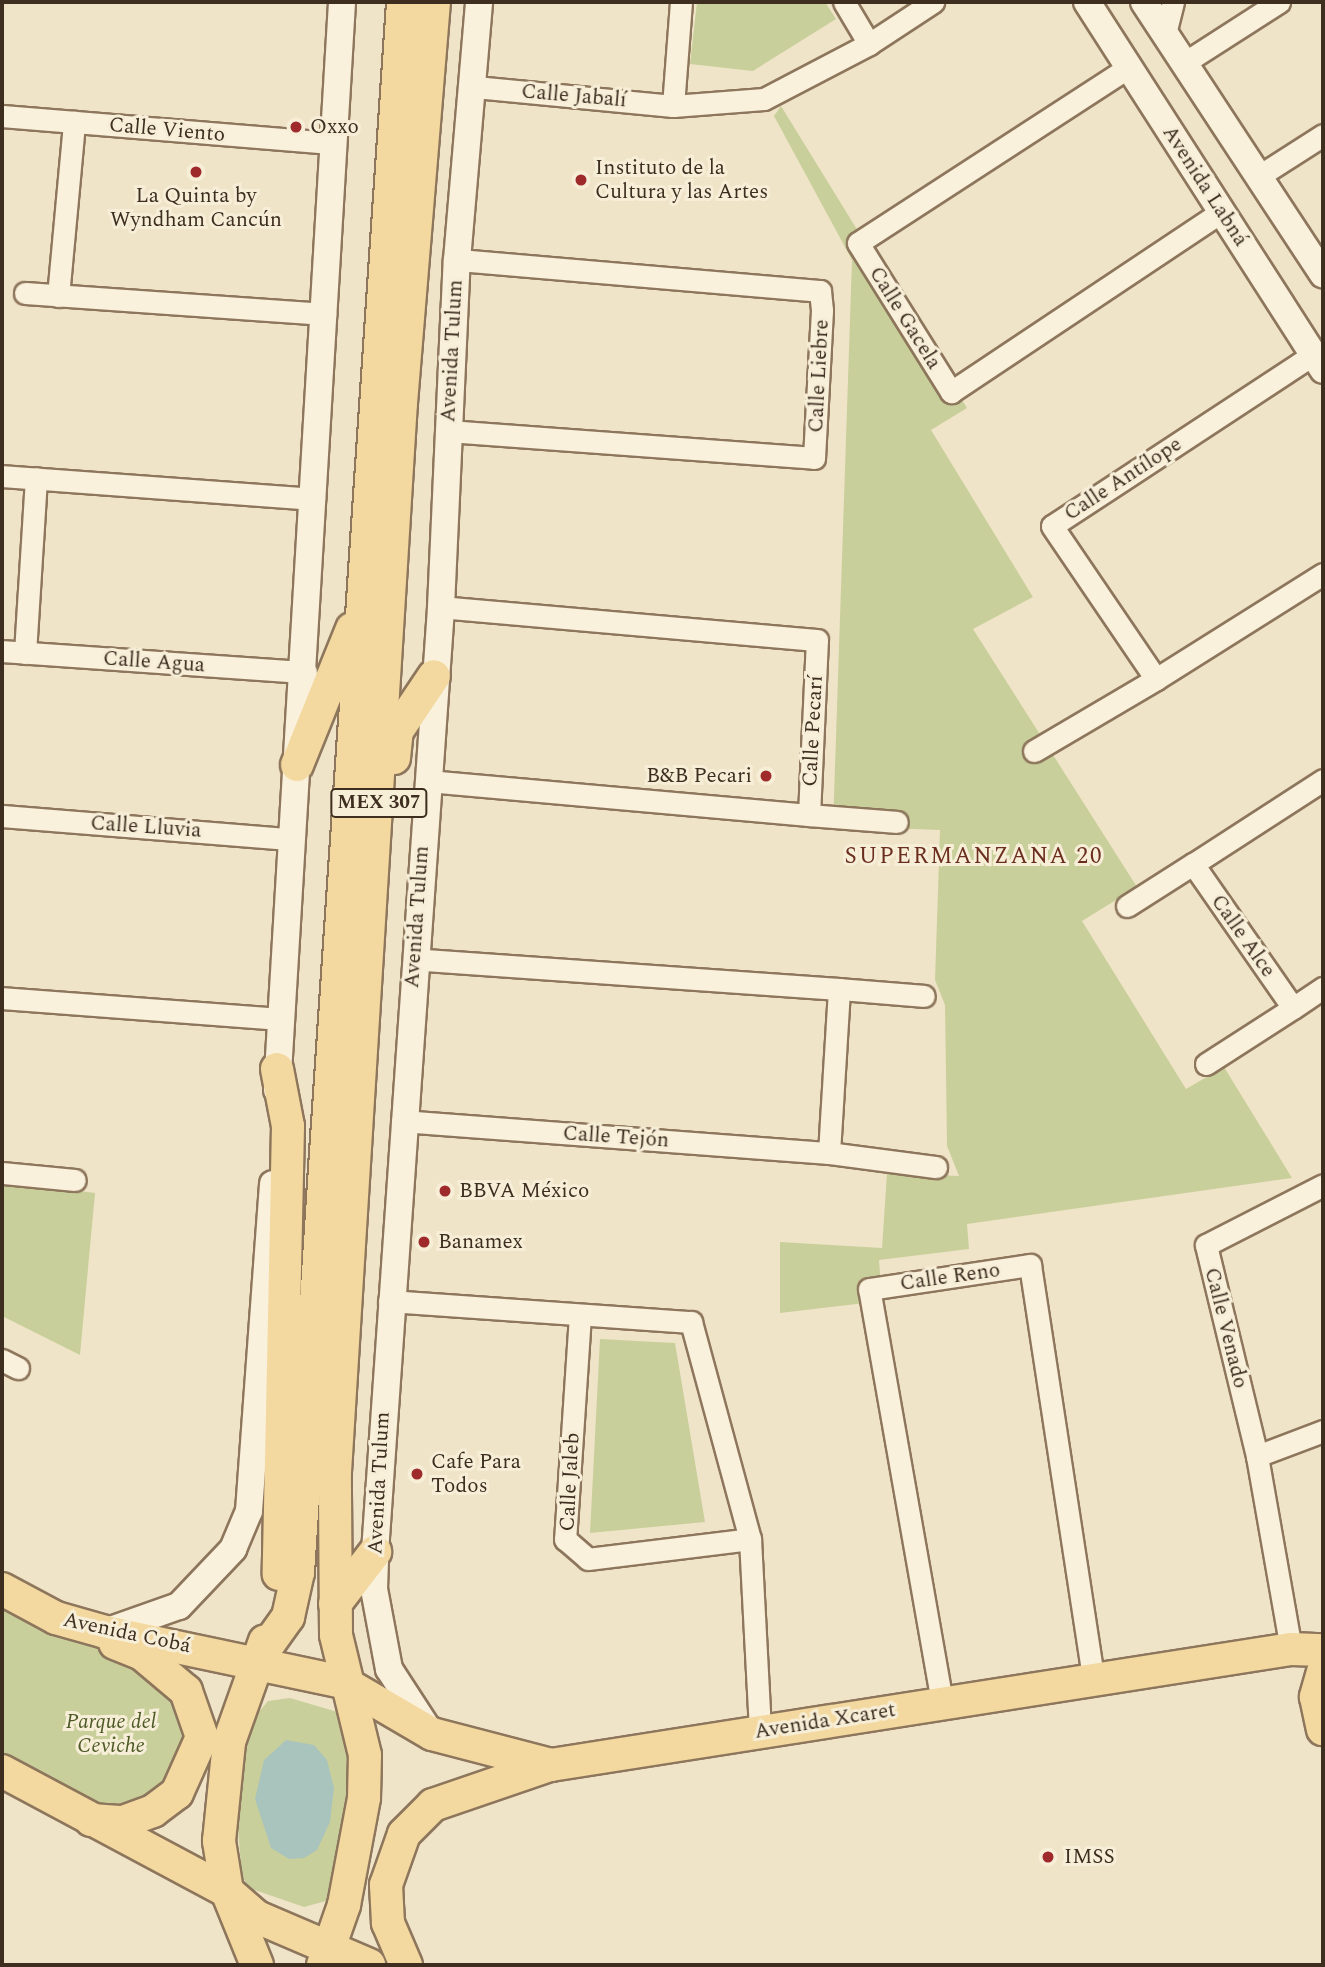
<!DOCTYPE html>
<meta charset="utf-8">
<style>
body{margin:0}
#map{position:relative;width:1325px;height:1967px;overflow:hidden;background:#f0e4c8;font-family:Spectral,serif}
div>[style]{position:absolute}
.green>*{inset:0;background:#c9cf9b}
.water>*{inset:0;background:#a9c4bc}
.roads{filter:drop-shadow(2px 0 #8d765c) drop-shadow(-2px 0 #8d765c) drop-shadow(0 2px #8d765c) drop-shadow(0 -2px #8d765c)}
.minor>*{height:21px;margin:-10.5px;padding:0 10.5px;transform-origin:10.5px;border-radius:10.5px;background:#faf1dc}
.tertiary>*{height:26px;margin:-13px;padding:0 13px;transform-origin:13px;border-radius:13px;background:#faf1dc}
.primary>*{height:32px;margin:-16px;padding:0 16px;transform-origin:16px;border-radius:16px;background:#f3d9a0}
.dots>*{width:19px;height:19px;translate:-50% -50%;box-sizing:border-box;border:4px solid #f7eed8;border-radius:50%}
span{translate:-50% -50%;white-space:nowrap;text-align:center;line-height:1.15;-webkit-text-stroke:6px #f7eed8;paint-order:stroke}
.shield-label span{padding:2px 5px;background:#f7eed8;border:2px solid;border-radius:5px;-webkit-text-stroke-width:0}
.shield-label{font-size:19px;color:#3d2e20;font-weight:700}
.street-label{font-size:21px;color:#3d2e20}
.poi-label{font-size:21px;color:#3d2e20}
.left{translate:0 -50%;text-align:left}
.right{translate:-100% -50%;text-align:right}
.park-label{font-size:21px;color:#4d5a26;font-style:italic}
.neighbourhood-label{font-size:23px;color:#6b2e1e;letter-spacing:2px}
.frame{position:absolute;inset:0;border:4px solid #3d2e20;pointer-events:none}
</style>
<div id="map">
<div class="green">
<div style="clip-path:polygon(697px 2px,825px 2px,836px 19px,753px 71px,690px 64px)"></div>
<div style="clip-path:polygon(781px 106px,967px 408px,931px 430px,1033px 597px,973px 629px,1137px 887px,1082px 921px,1186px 1089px,1224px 1067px,1292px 1178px,967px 1224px,969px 1249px,879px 1260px,882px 1301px,780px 1313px,780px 1242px,882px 1248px,887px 1173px,959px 1176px,947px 1146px,945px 1005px,935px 980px,940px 830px,833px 826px,852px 260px,774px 116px)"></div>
<div style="clip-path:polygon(2px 1181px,95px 1193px,80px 1355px,2px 1316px)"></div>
<div style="clip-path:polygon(600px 1339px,675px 1343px,705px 1522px,590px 1533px)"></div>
<div style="clip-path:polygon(2px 1595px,154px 1674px,176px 1694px,191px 1738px,156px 1801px,99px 1811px,2px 1760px)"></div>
<div style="clip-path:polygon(290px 1698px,341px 1713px,353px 1769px,336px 1881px,326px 1901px,304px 1907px,249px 1888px,242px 1876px,236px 1807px,245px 1744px,258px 1713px,268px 1701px)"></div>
</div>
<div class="water">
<div style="clip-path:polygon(286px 1740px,314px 1745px,327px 1760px,334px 1788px,330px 1822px,317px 1850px,304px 1858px,289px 1859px,271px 1848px,255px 1799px,264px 1760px)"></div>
</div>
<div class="roads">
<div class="minor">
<div style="left:844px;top:2px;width:49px;rotate:59.2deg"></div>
<div style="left:1165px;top:34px;width:33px;rotate:-76deg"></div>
<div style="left:1184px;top:63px;width:113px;rotate:-32.7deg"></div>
<div style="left:1129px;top:67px;width:323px;rotate:147deg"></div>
<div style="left:858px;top:243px;width:176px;rotate:58deg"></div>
<div style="left:951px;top:392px;width:324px;rotate:-33.7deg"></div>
<div style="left:475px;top:87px;width:199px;rotate:5.5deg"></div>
<div style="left:673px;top:106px;width:91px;rotate:-4.4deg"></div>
<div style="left:764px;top:99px;width:119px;rotate:-27.6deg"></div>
<div style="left:869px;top:44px;width:77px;rotate:-33.3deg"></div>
<div style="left:673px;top:106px;width:104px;rotate:-85.6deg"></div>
<div style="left:2px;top:116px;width:332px;rotate:4.7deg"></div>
<div style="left:1259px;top:176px;width:76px;rotate:-32.6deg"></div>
<div style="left:25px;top:293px;width:301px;rotate:4deg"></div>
<div style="left:58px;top:296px;width:175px;rotate:-84.7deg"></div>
<div style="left:1314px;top:354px;width:313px;rotate:146.7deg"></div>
<div style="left:1052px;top:526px;width:185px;rotate:55.8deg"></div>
<div style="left:1156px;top:679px;width:197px;rotate:-32.2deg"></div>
<div style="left:448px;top:431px;width:367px;rotate:4.2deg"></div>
<div style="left:814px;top:458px;width:148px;rotate:-86.9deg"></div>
<div style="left:822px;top:310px;width:19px;rotate:-96deg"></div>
<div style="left:820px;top:291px;width:364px;rotate:-175.1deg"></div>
<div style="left:2px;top:476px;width:313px;rotate:4.2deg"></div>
<div style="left:2px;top:651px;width:305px;rotate:4deg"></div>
<div style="left:25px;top:653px;width:175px;rotate:-86.4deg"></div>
<div style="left:1034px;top:751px;width:142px;rotate:-30.5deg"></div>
<div style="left:1323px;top:780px;width:155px;rotate:147.1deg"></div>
<div style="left:1193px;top:864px;width:175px;rotate:55.2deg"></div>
<div style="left:1293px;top:1008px;width:36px;rotate:-34deg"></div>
<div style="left:427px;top:781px;width:384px;rotate:5.1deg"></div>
<div style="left:809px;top:815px;width:175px;rotate:-87.4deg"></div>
<div style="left:817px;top:640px;width:377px;rotate:-175deg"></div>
<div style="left:809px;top:815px;width:88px;rotate:4.5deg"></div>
<div style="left:2px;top:816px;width:290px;rotate:4.6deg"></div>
<div style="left:1127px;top:906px;width:78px;rotate:-32.5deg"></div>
<div style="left:839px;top:989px;width:85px;rotate:4.7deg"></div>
<div style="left:2px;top:998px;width:279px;rotate:4.3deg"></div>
<div style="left:1206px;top:1064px;width:103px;rotate:-32.8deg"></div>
<div style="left:402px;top:1121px;width:428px;rotate:4.3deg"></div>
<div style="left:829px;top:1153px;width:164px;rotate:-86.5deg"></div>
<div style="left:839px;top:989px;width:426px;rotate:-176deg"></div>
<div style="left:829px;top:1153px;width:108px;rotate:7.5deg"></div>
<div style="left:2px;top:1173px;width:73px;rotate:5.5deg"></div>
<div style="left:389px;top:1301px;width:303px;rotate:4deg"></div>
<div style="left:691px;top:1322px;width:225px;rotate:74.8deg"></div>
<div style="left:750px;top:1539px;width:193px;rotate:87deg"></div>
<div style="left:580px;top:1315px;width:225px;rotate:93.8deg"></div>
<div style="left:565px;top:1539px;width:30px;rotate:41deg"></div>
<div style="left:588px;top:1559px;width:163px;rotate:-7deg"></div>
<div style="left:2px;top:1360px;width:18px;rotate:27deg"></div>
<div style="left:1257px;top:1456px;width:71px;rotate:-20.7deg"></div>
<div style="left:1291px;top:1649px;width:196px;rotate:-100deg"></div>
<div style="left:1257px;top:1456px;width:217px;rotate:-103.6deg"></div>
<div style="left:1206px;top:1245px;width:131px;rotate:-27.1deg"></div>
<div style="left:942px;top:1702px;width:419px;rotate:-100deg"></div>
<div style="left:869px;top:1289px;width:163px;rotate:-8.5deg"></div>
<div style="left:1030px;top:1265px;width:422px;rotate:81.3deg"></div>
</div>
<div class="tertiary">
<div style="left:1087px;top:2px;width:437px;rotate:57.3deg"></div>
<div style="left:1144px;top:2px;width:326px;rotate:56.7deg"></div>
<div style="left:277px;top:1090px;width:1090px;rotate:-86.58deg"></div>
<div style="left:105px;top:1632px;width:78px;rotate:-19.4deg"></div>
<div style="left:179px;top:1606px;width:79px;rotate:-46.5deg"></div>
<div style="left:233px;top:1549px;width:41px;rotate:-67.2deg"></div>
<div style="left:249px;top:1511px;width:328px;rotate:-85.8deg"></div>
<div style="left:426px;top:1726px;width:68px;rotate:-123deg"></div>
<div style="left:389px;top:1669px;width:81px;rotate:-100.6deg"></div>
<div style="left:374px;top:1589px;width:37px;rotate:-88deg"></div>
<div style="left:375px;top:1552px;width:947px;rotate:-86deg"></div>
<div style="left:441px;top:607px;width:347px;rotate:-87.4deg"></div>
<div style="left:457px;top:260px;width:259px;rotate:-85.1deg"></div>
</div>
<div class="primary">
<div style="left:394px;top:758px;width:27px;rotate:-84deg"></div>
<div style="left:397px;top:731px;width:66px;rotate:-56.1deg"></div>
<div style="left:297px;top:765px;width:147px;rotate:-68deg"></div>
<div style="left:277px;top:1069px;width:58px;rotate:79.1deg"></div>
<div style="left:288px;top:1126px;width:448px;rotate:91.2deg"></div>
<div style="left:2px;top:1589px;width:61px;rotate:28.2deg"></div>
<div style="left:56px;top:1618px;width:51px;rotate:15.9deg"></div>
<div style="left:105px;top:1632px;width:243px;rotate:11.9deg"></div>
<div style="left:343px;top:1682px;width:103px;rotate:30.3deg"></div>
<div style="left:432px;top:1734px;width:123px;rotate:14.6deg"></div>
<div style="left:551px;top:1765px;width:749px;rotate:-8.91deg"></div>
<div style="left:1291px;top:1649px;width:32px;rotate:2deg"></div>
<div style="left:335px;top:1604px;width:66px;rotate:-52.4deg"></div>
<div style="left:258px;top:1659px;width:52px;rotate:-54.5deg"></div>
<div style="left:288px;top:1617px;width:46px;rotate:-77.5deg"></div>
<div style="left:298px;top:1572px;width:1574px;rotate:-86.17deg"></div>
<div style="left:1323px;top:1672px;width:26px;rotate:106deg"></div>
<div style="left:1316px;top:1697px;width:33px;rotate:78deg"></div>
<div style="left:2px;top:1771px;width:255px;rotate:28.1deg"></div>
<div style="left:227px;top:1891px;width:40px;rotate:41deg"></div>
<div style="left:257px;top:1917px;width:122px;rotate:23.2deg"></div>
<div style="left:91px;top:1820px;width:32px;rotate:4deg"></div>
<div style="left:123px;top:1822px;width:32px;rotate:-20deg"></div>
<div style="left:153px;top:1811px;width:30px;rotate:-37deg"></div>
<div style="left:177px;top:1793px;width:61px;rotate:-65.9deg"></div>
<div style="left:202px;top:1737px;width:49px;rotate:-109.2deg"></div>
<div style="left:186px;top:1691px;width:57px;rotate:-139.9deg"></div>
<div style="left:142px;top:1654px;width:29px;rotate:-158deg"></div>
<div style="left:257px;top:1965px;width:80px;rotate:-112.1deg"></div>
<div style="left:227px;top:1891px;width:51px;rotate:-99.1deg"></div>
<div style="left:219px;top:1841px;width:100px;rotate:-84.2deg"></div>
<div style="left:229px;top:1742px;width:107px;rotate:-70.4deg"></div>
<div style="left:323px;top:1965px;width:64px;rotate:-70.7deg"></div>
<div style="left:344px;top:1905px;width:109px;rotate:-79.4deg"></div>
<div style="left:364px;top:1798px;width:43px;rotate:-88.7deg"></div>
<div style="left:365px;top:1755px;width:123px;rotate:-103.6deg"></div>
<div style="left:336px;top:1635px;width:163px;rotate:-90.4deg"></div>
<div style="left:335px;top:1472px;width:1071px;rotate:-86.47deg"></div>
<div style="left:401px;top:403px;width:402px;rotate:-85.3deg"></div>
<div style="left:406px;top:1965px;width:46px;rotate:-113.2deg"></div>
<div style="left:388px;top:1923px;width:38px;rotate:-93deg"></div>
<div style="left:386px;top:1885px;width:54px;rotate:-70.6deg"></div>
<div style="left:404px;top:1834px;width:41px;rotate:-45deg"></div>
<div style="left:433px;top:1805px;width:124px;rotate:-18.9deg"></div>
</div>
</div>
<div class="dots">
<div style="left:296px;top:127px;background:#9e2a2b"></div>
<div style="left:196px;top:172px;background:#9e2a2b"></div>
<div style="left:581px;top:180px;background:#9e2a2b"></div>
<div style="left:766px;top:776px;background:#9e2a2b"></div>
<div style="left:445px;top:1191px;background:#9e2a2b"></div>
<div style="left:424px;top:1242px;background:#9e2a2b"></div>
<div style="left:417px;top:1474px;background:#9e2a2b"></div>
<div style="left:1048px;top:1857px;background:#9e2a2b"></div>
</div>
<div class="shield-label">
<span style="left:379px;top:803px">MEX 307</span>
</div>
<div class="street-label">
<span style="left:574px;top:96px;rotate:5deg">Calle Jabalí</span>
<span style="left:167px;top:130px;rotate:5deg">Calle Viento</span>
<span style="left:1205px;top:186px;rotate:57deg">Avenida Labná</span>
<span style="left:905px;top:318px;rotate:58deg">Calle Gacela</span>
<span style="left:452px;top:351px;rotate:-87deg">Avenida Tulum</span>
<span style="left:819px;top:376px;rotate:-87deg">Calle Liebre</span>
<span style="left:1123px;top:479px;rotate:-33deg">Calle Antílope</span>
<span style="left:154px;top:662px;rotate:4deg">Calle Agua</span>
<span style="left:813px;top:731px;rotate:-87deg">Calle Pecarí</span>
<span style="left:146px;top:827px;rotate:4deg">Calle Lluvia</span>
<span style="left:417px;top:917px;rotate:-86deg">Avenida Tulum</span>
<span style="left:1243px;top:936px;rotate:55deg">Calle Alce</span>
<span style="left:616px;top:1137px;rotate:4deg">Calle Tejón</span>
<span style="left:950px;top:1277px;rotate:-8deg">Calle Reno</span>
<span style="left:1226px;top:1328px;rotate:76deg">Calle Venado</span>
<span style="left:570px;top:1482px;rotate:-87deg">Calle Jaleb</span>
<span style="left:379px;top:1483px;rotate:-87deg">Avenida Tulum</span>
<span style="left:127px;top:1633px;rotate:12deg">Avenida Cobá</span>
<span style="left:825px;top:1721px;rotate:-9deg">Avenida Xcaret</span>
</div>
<div class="poi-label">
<span class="left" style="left:310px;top:127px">Oxxo</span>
<span class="left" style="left:595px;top:180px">Instituto de la<br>Cultura y las Artes</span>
<span style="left:196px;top:208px">La Quinta by<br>Wyndham Cancún</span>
<span class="right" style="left:752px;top:776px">B&amp;B Pecari</span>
<span class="left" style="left:459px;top:1191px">BBVA México</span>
<span class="left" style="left:438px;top:1242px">Banamex</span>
<span class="left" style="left:431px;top:1474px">Cafe Para<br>Todos</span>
<span class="left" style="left:1064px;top:1857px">IMSS</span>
</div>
<div class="park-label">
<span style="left:111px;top:1734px">Parque del<br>Ceviche</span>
</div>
<div class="neighbourhood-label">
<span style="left:974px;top:857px">SUPERMANZANA 20</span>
</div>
<div class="frame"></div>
</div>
